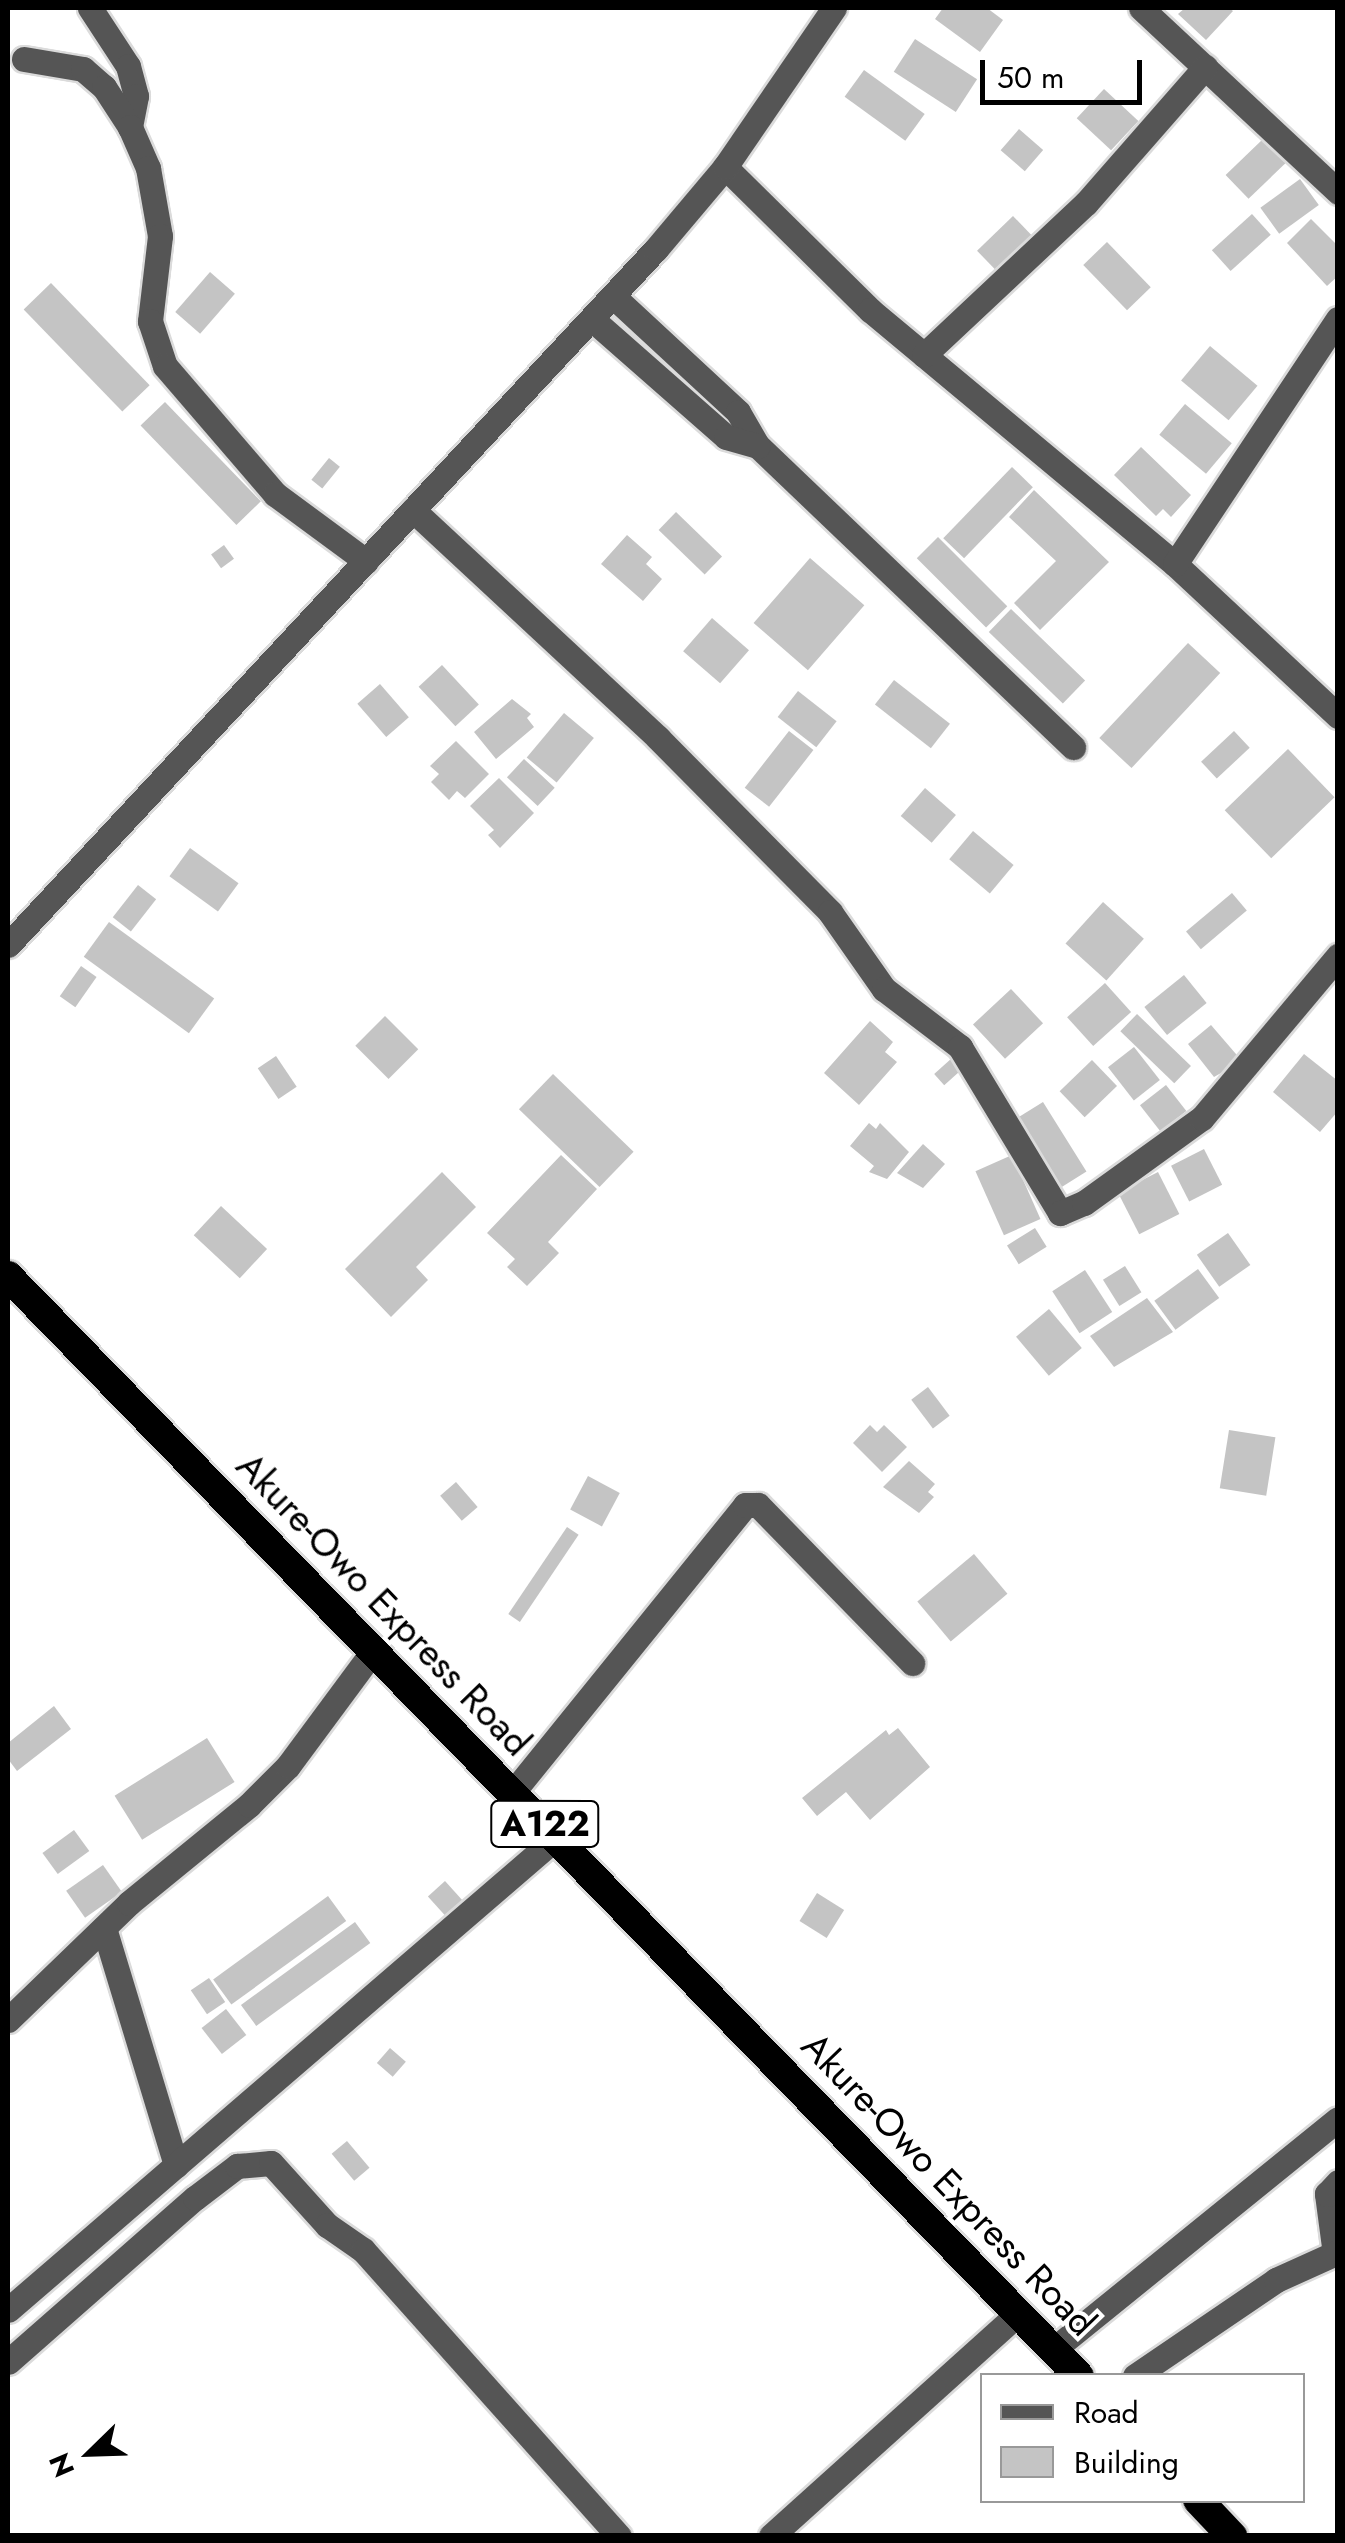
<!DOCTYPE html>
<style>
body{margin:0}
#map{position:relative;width:1345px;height:2543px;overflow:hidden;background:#fff;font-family:Jost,sans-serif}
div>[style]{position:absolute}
.building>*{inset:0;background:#c4c4c4;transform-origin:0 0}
.roads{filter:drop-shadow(2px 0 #dbdbdb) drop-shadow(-2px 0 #dbdbdb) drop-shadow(0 2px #dbdbdb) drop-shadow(0 -2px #dbdbdb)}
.minor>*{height:25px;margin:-12.5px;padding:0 12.5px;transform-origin:12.5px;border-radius:12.5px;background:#555}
.highway>*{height:30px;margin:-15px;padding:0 15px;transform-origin:15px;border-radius:15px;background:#000}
span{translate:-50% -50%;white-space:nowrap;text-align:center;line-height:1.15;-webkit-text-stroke:8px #fff;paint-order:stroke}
.shield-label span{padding:2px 8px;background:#fff;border:2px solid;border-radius:8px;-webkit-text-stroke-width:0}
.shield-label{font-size:35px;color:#000;font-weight:700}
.street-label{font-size:38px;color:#000}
.frame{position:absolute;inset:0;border:10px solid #000;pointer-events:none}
.legend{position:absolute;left:980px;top:2373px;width:325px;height:130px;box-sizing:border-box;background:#fff;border:2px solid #999;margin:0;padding:12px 18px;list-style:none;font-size:30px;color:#000}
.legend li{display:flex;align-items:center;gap:20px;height:50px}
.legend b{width:50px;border:2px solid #999}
.north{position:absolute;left:40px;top:2403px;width:100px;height:100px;-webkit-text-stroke:8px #fff;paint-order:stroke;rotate:247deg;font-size:28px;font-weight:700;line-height:40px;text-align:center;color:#000}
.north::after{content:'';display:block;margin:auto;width:35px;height:45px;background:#000;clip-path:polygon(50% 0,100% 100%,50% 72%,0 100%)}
.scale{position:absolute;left:980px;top:60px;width:162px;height:45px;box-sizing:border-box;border:5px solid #000;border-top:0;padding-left:12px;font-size:30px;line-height:35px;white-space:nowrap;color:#000;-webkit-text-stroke:8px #fff;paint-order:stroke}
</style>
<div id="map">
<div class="building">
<div style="clip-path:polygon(943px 8px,987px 8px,1003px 20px,980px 52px,935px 19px)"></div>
<div style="clip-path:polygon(1185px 8px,1229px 8px,1233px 11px,1206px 40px,1178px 14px)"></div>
<div style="left:915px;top:39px;width:74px;height:39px;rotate:33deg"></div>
<div style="left:864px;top:70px;width:75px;height:33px;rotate:36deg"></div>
<div style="left:1104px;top:89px;width:47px;height:40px;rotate:43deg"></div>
<div style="left:1019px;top:129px;width:32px;height:28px;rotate:41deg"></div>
<div style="left:1263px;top:139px;width:33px;height:52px;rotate:46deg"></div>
<div style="left:1300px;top:179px;width:32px;height:49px;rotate:54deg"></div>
<div style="left:1252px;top:214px;width:28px;height:54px;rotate:48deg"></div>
<div style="left:1013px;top:216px;width:33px;height:50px;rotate:46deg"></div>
<div style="clip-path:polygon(1311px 219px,1338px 246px,1338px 276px,1327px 286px,1287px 243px)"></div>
<div style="left:1107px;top:242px;width:63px;height:33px;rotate:46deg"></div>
<div style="left:210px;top:272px;width:33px;height:53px;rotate:41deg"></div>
<div style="left:51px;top:283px;width:142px;height:38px;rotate:46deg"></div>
<div style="left:1210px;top:346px;width:62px;height:45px;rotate:40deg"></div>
<div style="left:165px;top:402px;width:138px;height:34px;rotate:46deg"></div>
<div style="left:1185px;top:404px;width:61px;height:40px;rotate:40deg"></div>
<div style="clip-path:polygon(1141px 447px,1191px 495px,1171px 517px,1163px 509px,1156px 516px,1114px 475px)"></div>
<div style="left:329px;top:458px;width:14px;height:28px;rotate:39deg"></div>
<div style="left:1012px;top:467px;width:29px;height:99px;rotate:44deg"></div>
<div style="clip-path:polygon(1034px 490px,1109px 562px,1040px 630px,1014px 603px,1056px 561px,1009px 517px)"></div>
<div style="left:676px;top:512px;width:64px;height:25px;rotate:44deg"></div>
<div style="clip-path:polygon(627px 535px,652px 557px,646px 564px,662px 579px,643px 601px,601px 564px)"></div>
<div style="left:938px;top:537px;width:98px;height:30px;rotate:45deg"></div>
<div style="left:224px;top:545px;width:17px;height:16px;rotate:54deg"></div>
<div style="left:810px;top:558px;width:72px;height:86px;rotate:41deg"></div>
<div style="left:1011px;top:609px;width:103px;height:32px;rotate:44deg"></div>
<div style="left:712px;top:618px;width:49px;height:44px;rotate:41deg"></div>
<div style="left:1188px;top:643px;width:44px;height:130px;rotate:43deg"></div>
<div style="left:442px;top:665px;width:54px;height:32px;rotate:47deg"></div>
<div style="left:894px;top:680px;width:71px;height:31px;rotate:38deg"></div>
<div style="left:380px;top:684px;width:44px;height:30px;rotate:49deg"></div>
<div style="left:798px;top:691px;width:49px;height:33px;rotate:38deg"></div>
<div style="clip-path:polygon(512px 699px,531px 714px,527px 718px,534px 727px,496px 759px,474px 732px)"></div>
<div style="left:564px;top:713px;width:39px;height:58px;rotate:40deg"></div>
<div style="left:789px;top:731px;width:31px;height:72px;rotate:38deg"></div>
<div style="left:1234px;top:731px;width:23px;height:45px;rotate:47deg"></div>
<div style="clip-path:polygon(456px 741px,489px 774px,465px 798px,457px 791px,449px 800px,431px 782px,439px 774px,430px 766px)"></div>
<div style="left:1288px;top:749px;width:67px;height:88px;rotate:46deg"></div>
<div style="left:524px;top:759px;width:42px;height:25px;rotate:43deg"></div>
<div style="clip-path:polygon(499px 778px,534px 813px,500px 848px,488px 835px,494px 830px,470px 806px)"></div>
<div style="left:925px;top:788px;width:41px;height:37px;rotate:41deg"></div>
<div style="left:973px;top:831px;width:53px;height:37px;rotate:40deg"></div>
<div style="left:190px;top:848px;width:60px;height:35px;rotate:36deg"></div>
<div style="left:138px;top:885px;width:23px;height:41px;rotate:38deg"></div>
<div style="left:1232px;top:893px;width:23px;height:60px;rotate:50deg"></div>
<div style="left:1103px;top:902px;width:55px;height:56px;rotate:42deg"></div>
<div style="left:109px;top:922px;width:130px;height:43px;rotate:36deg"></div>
<div style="left:81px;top:966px;width:19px;height:37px;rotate:35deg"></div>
<div style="left:1184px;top:975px;width:36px;height:51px;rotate:51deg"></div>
<div style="left:1105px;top:983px;width:39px;height:51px;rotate:48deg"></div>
<div style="left:1011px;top:989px;width:47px;height:52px;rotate:47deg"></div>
<div style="left:1137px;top:1014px;width:75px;height:24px;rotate:44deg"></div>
<div style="left:385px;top:1016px;width:47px;height:42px;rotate:45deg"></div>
<div style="clip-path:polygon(870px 1021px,893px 1042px,885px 1052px,897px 1062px,859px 1105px,824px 1073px)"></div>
<div style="clip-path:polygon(1211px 1025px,1242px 1061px,1214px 1077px,1188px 1044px)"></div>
<div style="left:1134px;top:1047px;width:42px;height:33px;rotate:52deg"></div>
<div style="clip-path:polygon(1304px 1054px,1338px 1081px,1338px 1111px,1320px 1132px,1273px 1092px)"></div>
<div style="left:276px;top:1056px;width:37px;height:22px;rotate:56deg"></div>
<div style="left:952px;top:1058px;width:15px;height:24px;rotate:48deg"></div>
<div style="left:1092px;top:1060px;width:36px;height:45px;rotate:46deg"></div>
<div style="left:553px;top:1074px;width:112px;height:49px;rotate:44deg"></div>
<div style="left:1166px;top:1085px;width:33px;height:33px;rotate:52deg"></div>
<div style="left:1043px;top:1102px;width:82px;height:38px;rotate:58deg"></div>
<div style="clip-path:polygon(869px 1123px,876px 1129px,880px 1123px,909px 1152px,887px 1179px,869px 1172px,874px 1166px,850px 1146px)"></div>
<div style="clip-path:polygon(923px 1144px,945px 1164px,923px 1188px,897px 1173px)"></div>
<div style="left:1204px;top:1149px;width:40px;height:37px;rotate:63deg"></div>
<div style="clip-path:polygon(561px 1155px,597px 1189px,548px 1242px,559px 1253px,527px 1286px,507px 1267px,515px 1259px,487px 1233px)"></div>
<div style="left:1012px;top:1155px;width:70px;height:40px;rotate:66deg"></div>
<div style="clip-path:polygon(442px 1172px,476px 1207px,416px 1267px,428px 1280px,391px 1317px,345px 1269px)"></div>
<div style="left:1158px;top:1172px;width:47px;height:45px;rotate:63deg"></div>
<div style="left:221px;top:1206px;width:63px;height:40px;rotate:43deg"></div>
<div style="left:1035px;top:1228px;width:22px;height:33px;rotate:58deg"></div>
<div style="left:1228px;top:1233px;width:39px;height:38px;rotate:55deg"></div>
<div style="left:1125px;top:1266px;width:31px;height:26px;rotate:58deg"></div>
<div style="left:1198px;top:1269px;width:36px;height:54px;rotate:54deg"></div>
<div style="left:1085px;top:1270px;width:50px;height:39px;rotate:57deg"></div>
<div style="clip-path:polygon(1147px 1298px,1173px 1332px,1114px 1367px,1090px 1336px)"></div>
<div style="left:1049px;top:1309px;width:51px;height:43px;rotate:50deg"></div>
<div style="left:928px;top:1387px;width:36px;height:21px;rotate:53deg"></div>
<div style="clip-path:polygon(870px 1425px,877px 1432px,884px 1425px,907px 1447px,882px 1472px,853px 1443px)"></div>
<div style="left:1229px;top:1430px;width:47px;height:59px;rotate:9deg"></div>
<div style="clip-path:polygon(909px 1461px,935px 1484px,928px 1492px,934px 1497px,919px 1513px,883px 1487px)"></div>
<div style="left:588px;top:1476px;width:36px;height:38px;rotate:28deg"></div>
<div style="left:456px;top:1482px;width:33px;height:21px;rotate:49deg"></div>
<div style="left:567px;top:1527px;width:14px;height:105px;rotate:34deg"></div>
<div style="left:974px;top:1554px;width:52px;height:74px;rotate:50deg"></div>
<div style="clip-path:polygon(54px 1706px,71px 1729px,17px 1771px,8px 1759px,8px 1743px)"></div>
<div style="clip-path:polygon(898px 1728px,930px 1767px,870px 1820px,846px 1792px,817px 1816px,802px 1798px,886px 1730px,889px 1735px)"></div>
<div style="left:207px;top:1738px;width:52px;height:109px;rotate:58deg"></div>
<div style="left:74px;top:1830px;width:26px;height:39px;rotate:54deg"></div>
<div style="left:103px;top:1865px;width:33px;height:45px;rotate:55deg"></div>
<div style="left:445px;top:1881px;width:30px;height:23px;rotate:48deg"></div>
<div style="left:817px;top:1893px;width:32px;height:33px;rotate:32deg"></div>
<div style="left:328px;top:1896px;width:31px;height:142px;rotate:54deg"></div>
<div style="left:355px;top:1922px;width:26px;height:141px;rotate:54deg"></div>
<div style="left:209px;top:1978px;width:29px;height:22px;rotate:56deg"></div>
<div style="left:226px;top:2009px;width:33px;height:31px;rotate:52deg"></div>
<div style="left:390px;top:2048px;width:21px;height:20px;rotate:41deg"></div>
<div style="left:347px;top:2141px;width:35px;height:20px;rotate:50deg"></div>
</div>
<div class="roads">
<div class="minor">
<div style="left:90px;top:8px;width:69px;rotate:56.8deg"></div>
<div style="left:128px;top:66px;width:31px;rotate:75deg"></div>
<div style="left:136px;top:96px;width:32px;rotate:101deg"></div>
<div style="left:1141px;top:8px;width:270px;rotate:43deg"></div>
<div style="left:24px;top:59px;width:60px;rotate:9.6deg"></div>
<div style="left:83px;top:69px;width:28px;rotate:41deg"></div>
<div style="left:104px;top:87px;width:48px;rotate:57deg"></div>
<div style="left:130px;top:127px;width:45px;rotate:66.3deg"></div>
<div style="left:148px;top:168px;width:69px;rotate:80deg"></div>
<div style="left:160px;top:236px;width:86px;rotate:96.7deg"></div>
<div style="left:150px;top:321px;width:47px;rotate:71.6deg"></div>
<div style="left:165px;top:366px;width:169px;rotate:49.3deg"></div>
<div style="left:275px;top:494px;width:113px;rotate:36.4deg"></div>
<div style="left:725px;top:167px;width:204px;rotate:44.6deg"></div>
<div style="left:870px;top:310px;width:397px;rotate:39.8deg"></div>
<div style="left:1175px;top:564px;width:223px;rotate:43deg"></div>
<div style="left:614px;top:297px;width:169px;rotate:42.8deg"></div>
<div style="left:738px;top:412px;width:39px;rotate:60deg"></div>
<div style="left:758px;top:446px;width:436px;rotate:43.7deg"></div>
<div style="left:593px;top:320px;width:177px;rotate:41.3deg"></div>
<div style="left:726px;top:437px;width:33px;rotate:16deg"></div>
<div style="left:924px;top:355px;width:222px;rotate:-43.2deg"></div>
<div style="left:1086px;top:203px;width:181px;rotate:-48.8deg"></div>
<div style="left:413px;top:510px;width:335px;rotate:42.9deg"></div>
<div style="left:658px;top:738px;width:245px;rotate:45.3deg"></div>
<div style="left:830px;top:912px;width:94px;rotate:55deg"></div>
<div style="left:884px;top:989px;width:96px;rotate:37.3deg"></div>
<div style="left:960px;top:1047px;width:194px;rotate:58.9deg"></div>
<div style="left:1060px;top:1213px;width:26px;rotate:-23deg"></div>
<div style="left:1084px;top:1203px;width:145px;rotate:-35.8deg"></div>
<div style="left:1202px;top:1118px;width:212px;rotate:-50deg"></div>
<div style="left:1175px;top:564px;width:294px;rotate:-56.4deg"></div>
<div style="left:8px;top:945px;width:951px;rotate:-47.05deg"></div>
<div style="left:656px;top:249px;width:107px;rotate:-49.9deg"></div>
<div style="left:725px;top:167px;width:193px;rotate:-55.6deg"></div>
<div style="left:513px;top:1792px;width:369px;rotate:-51deg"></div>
<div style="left:745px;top:1505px;width:13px"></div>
<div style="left:758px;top:1505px;width:221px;rotate:45.7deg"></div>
<div style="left:104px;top:1928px;width:248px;rotate:73.1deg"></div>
<div style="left:8px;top:2020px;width:168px;rotate:-44deg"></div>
<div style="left:129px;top:1903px;width:155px;rotate:-39.2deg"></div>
<div style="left:249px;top:1805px;width:55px;rotate:-45deg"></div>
<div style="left:288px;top:1766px;width:143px;rotate:-53.5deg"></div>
<div style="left:1335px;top:2254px;width:61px;rotate:-97.6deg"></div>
<div style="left:1327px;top:2194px;width:16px;rotate:-47deg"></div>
<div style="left:8px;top:2310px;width:725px;rotate:-40.75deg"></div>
<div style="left:1054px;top:2349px;width:365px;rotate:-39deg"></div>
<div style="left:8px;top:2362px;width:249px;rotate:-41.3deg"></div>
<div style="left:195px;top:2198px;width:53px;rotate:-37.3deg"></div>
<div style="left:237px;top:2166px;width:34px;rotate:-5deg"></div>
<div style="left:271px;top:2163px;width:84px;rotate:47.9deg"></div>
<div style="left:327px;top:2225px;width:44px;rotate:34.8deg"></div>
<div style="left:363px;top:2250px;width:384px;rotate:48.2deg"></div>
<div style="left:1135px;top:2376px;width:171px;rotate:-34.2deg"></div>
<div style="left:1276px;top:2280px;width:68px;rotate:-24.3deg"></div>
<div style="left:771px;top:2536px;width:334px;rotate:-42deg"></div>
</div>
<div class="highway">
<div style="left:8px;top:1276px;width:1535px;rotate:45.77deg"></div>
<div style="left:1198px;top:2500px;width:50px;rotate:46.6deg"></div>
</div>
</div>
<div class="shield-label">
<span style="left:545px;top:1824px">A122</span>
</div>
<div class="street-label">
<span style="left:384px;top:1604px;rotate:46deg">Akure-Owo Express Road</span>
<span style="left:949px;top:2184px;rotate:46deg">Akure-Owo Express Road</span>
</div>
<div class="frame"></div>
<ul class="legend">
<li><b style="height:12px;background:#555"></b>Road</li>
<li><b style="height:28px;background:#c4c4c4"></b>Building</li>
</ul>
<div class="north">N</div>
<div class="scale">50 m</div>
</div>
